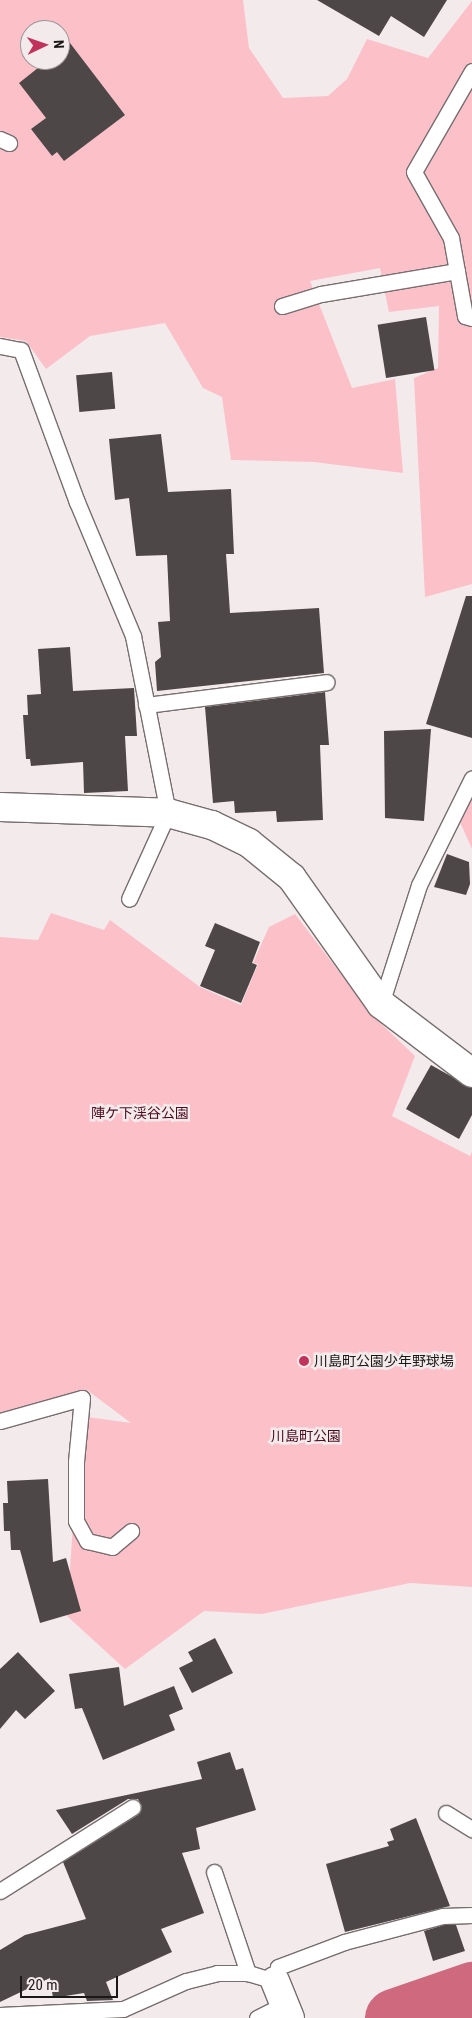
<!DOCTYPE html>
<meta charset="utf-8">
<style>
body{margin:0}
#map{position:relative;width:472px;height:2018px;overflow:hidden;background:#f3eaeb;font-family:"Roboto Condensed","Noto Sans JP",sans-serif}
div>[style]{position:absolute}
.green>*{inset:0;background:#fcc0c9}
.river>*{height:59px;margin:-29.5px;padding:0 29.5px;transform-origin:29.5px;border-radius:29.5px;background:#cf6a7e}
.building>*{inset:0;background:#4e4748;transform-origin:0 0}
.roads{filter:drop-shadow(1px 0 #766e6f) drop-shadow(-1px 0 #766e6f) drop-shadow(0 1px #766e6f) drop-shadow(0 -1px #766e6f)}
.service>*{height:15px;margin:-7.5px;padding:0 7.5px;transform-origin:7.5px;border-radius:7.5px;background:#fff}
.minor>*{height:28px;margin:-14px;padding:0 14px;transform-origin:14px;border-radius:14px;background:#fff}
.tertiary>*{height:28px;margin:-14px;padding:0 14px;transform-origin:14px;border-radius:14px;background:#fff}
.dots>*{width:14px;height:14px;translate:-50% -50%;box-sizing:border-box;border:2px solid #f3eaeb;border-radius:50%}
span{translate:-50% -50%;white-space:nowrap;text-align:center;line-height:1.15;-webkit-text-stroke:5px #f3eaeb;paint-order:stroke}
.park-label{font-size:14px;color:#4d0d20}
.poi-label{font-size:14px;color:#1b1818}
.left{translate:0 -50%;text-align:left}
.north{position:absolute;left:20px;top:20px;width:50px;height:50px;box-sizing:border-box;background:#f3eaeb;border:1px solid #9d9697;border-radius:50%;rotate:87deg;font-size:14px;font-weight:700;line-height:20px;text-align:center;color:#1b1818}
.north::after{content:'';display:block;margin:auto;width:18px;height:22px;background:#c1335c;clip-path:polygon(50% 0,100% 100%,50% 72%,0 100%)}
.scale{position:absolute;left:20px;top:1976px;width:98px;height:22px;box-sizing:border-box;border:2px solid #1b1818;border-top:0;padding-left:6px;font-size:15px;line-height:18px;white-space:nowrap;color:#1b1818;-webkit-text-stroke:4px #f3eaeb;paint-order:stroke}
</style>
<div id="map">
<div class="green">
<div style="clip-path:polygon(evenodd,0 0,243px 0,249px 48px,283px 98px,328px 96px,347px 79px,367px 39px,428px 58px,472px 1px,472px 584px,425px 597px,414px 378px,438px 368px,439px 306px,389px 312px,380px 268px,310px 281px,352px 388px,395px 379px,403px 473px,314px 462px,231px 460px,222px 397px,203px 388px,165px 323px,90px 336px,46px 369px,26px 341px,0 337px,0 0,30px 30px,60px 30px,60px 60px,30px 60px,30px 30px)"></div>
<div style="clip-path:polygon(472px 798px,472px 849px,460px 822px)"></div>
<div style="clip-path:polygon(51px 913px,104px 930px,110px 920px,200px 987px,241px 1005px,258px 964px,253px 963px,269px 927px,295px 914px,373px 1016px,415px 1056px,392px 1116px,470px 1156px,472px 1152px,472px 1587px,410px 1583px,262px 1614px,204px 1611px,125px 1669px,67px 1616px,80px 1416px,131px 1423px,87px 1390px,0 1414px,0 937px,38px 940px)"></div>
</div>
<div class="river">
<div style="left:394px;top:2018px;width:83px;rotate:-19.1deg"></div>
</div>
<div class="building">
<div style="clip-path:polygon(317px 0,447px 0,424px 37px,391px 16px,379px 36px)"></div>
<div style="clip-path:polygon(70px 43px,125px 115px,64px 161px,57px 152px,52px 156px,31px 129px,46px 118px,19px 83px,48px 60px,60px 60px,60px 51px)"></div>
<div style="left:426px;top:317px;width:54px;height:49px;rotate:81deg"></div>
<div style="left:112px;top:372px;width:37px;height:36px;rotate:85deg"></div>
<div style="clip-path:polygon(161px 434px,168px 492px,231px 489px,234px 554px,226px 554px,230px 613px,319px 608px,324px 673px,157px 691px,155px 662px,161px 657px,158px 622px,170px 621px,167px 555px,136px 556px,129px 498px,115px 500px,109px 439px)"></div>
<div style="clip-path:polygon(466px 596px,472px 596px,472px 738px,426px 724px)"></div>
<div style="clip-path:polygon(70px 647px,73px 691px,134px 688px,137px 736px,125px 736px,128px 791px,84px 793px,83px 762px,31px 766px,30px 759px,26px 759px,23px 715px,28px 715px,27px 695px,41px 694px,38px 649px)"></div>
<div style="clip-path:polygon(325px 692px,329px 745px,320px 745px,323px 820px,277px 822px,276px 811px,235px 813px,234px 801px,213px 803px,205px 707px)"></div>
<div style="clip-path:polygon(431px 729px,424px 821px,385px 818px,384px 731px)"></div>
<div style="clip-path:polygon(447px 854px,469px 862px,470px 884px,466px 895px,434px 887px)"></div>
<div style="clip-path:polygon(215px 923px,260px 942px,252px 963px,257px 965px,241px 1003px,200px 986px,215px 950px,205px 946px)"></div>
<div style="clip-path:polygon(431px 1065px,472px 1088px,472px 1115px,459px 1139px,406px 1109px)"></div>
<div style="clip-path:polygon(48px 1479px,53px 1562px,66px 1558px,81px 1611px,40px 1623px,20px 1550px,11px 1550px,10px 1531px,4px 1531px,3px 1503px,8px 1503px,7px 1481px)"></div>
<div style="clip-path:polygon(215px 1638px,233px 1673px,192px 1693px,179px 1668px,193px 1661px,188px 1652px)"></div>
<div style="clip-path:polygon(18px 1652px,55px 1691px,25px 1719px,16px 1710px,0 1729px,0 1669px)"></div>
<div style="clip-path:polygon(119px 1667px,124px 1706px,174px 1686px,183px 1709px,169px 1715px,175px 1730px,103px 1760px,82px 1708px,75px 1709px,69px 1674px)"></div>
<div style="clip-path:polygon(230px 1752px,236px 1770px,243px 1768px,256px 1810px,196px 1828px,200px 1849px,182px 1853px,204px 1913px,161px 1929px,172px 1952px,106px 1982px,113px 2000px,87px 2001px,84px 1993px,53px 1998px,50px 1978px,0 2002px,0 1950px,25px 1935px,86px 1919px,63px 1862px,138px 1815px,142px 1807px,138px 1799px,128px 1799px,72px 1834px,56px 1810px,202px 1779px,197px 1762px)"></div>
<div style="clip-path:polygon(416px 1818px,450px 1906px,345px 1932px,326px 1864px,389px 1846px,387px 1842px,394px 1840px,390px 1829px)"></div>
<div style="clip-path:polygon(444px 1925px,456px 1925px,465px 1951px,433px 1961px,424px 1931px)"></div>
</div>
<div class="roads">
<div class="service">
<div style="left:472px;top:71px;width:116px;rotate:119.9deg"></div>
<div style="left:414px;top:172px;width:76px;rotate:60.7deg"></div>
<div style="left:451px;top:238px;width:79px;rotate:79.8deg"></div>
<div style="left:465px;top:316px;width:7px;rotate:16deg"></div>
<div style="left:0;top:139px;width:10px;rotate:24deg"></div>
<div style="left:282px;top:306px;width:41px;rotate:-17.1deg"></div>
<div style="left:321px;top:294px;width:138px;rotate:-9.6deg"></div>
<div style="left:0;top:346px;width:21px;rotate:11deg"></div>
<div style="left:21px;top:350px;width:162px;rotate:69.8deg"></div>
<div style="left:77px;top:502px;width:145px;rotate:67.3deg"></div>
<div style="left:133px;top:636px;width:180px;rotate:78.8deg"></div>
<div style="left:168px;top:813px;width:94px;rotate:114.4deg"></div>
<div style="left:146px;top:705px;width:182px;rotate:-7.2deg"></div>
<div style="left:381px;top:1004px;width:125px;rotate:-72.3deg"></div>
<div style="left:419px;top:885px;width:119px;rotate:-63.6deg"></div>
<div style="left:0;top:1421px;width:85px;rotate:-15.7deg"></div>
<div style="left:82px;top:1398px;width:64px;rotate:95.4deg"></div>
<div style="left:76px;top:1462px;width:59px;rotate:90deg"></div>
<div style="left:76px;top:1521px;width:23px;rotate:61deg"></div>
<div style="left:87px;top:1541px;width:26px;rotate:13deg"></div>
<div style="left:112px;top:1547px;width:25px;rotate:-40deg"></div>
<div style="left:446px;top:1813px;width:31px;rotate:32deg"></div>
<div style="left:214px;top:1872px;width:107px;rotate:71.4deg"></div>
<div style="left:0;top:1891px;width:157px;rotate:-32.3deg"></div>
<div style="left:0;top:2015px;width:123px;rotate:-2.8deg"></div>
<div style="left:123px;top:2009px;width:69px;rotate:-24deg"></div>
<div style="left:186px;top:1981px;width:32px;rotate:-14deg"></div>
<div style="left:217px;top:1973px;width:31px"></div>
<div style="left:248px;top:1973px;width:28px;rotate:17deg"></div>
<div style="left:275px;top:1981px;width:14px;rotate:-78deg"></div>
<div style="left:278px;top:1967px;width:71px;rotate:-20.7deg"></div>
<div style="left:344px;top:1942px;width:102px;rotate:-14.7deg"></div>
<div style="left:443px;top:1916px;width:29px;rotate:-2deg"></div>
<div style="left:257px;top:2018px;width:30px;rotate:-27deg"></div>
</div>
<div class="minor">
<div style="left:381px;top:1004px;width:114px;rotate:37.2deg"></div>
<div style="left:275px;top:1981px;width:40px;rotate:68deg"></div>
</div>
<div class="tertiary">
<div style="left:0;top:807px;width:168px;rotate:2deg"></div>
<div style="left:168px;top:813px;width:46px;rotate:15.3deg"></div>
<div style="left:212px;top:825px;width:41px;rotate:25.9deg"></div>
<div style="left:249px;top:843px;width:55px;rotate:39.1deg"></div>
<div style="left:292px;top:878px;width:154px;rotate:54.8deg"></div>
</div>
</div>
<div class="dots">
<div style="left:304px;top:1361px;background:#c1335c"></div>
</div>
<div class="park-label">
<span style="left:140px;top:1113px">陣ケ下渓谷公園</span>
<span style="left:306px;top:1436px">川島町公園</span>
</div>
<div class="poi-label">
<span class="left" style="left:314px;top:1361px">川島町公園少年野球場</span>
</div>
<div class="north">N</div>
<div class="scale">20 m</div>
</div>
